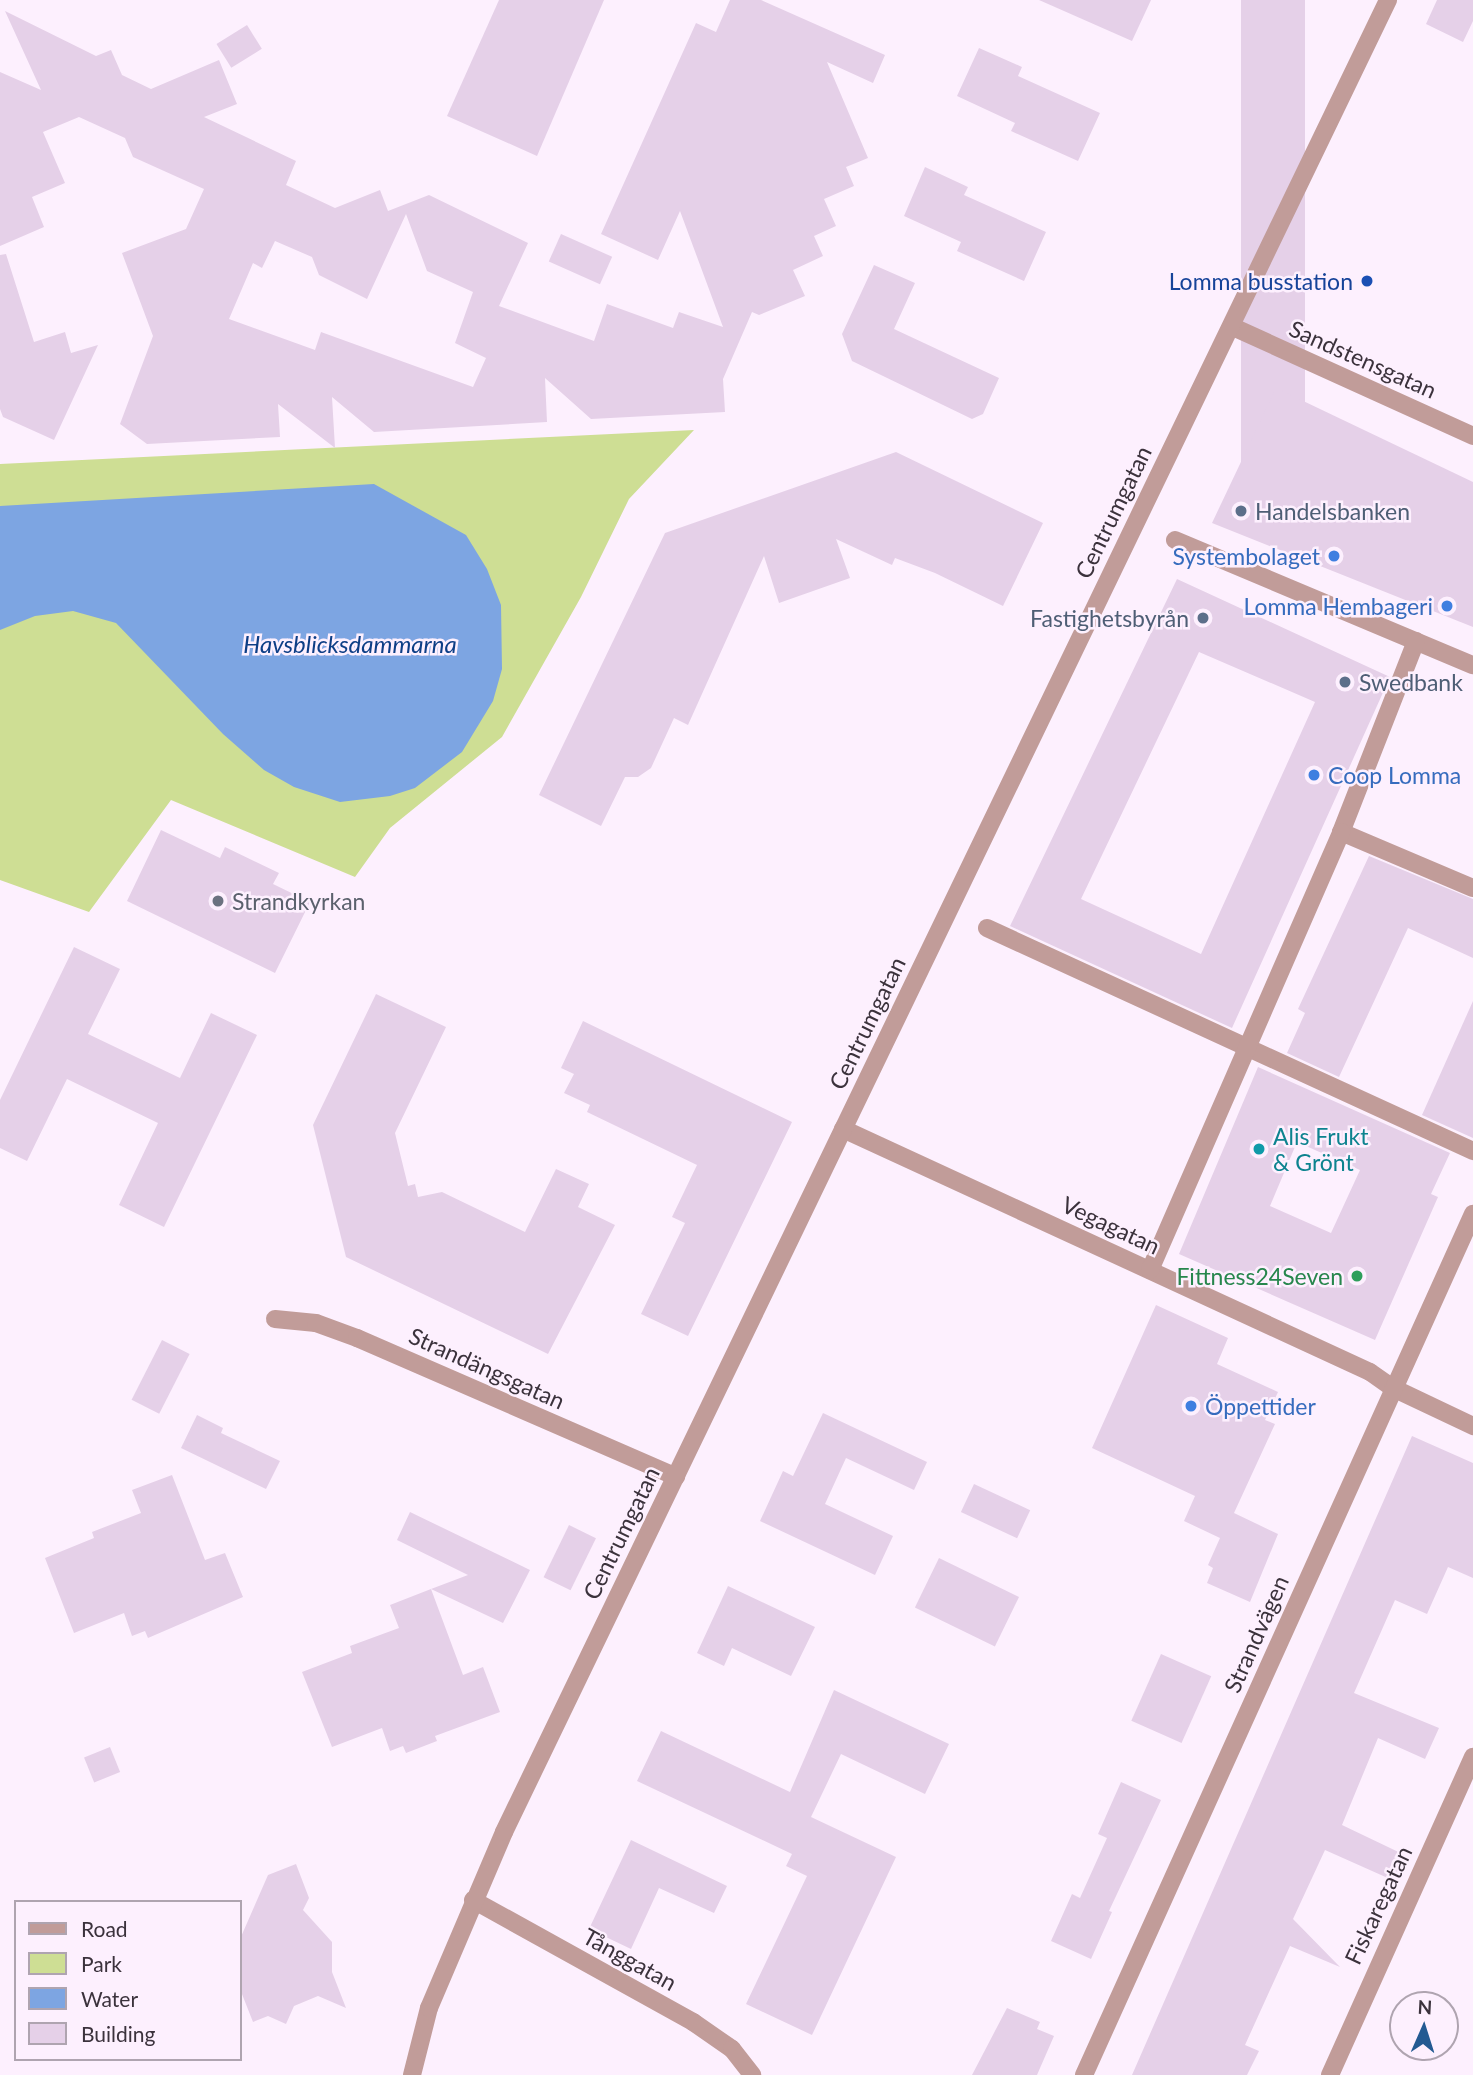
<!DOCTYPE html>
<meta charset="utf-8">
<style>
body{margin:0}
#map{position:relative;width:1473px;height:2075px;overflow:hidden;background:#fdf0fe;font-family:Lato,sans-serif}
div>[style]{position:absolute}
.green>*{inset:0;background:#cede94}
.water>*{inset:0;background:#7da5e2}
.building>*{inset:0;background:#e5d0e8;transform-origin:0 0}
.minor>*{height:18px;margin:-9px;padding:0 9px;transform-origin:9px;border-radius:9px;background:#c19c99}
.dots>*{width:19px;height:19px;translate:-50% -50%;box-sizing:border-box;border:4px solid #fdf0fe;border-radius:50%}
span{translate:-50% -50%;white-space:nowrap;text-align:center;line-height:1.15;-webkit-text-stroke:5px #fdf0fe;paint-order:stroke}
.transit-label{font-size:23px;color:#164399}
.right{translate:-100% -50%;text-align:right}
.street-label{font-size:23px;color:#3b323c}
.service-label{font-size:23px;color:#4e5e75}
.left{translate:0 -50%;text-align:left}
.shop-label{font-size:23px;color:#366cbe}
.worship-label{font-size:23px;color:#5b616d}
.culture-label{font-size:23px;color:#0d838f}
.leisure-label{font-size:23px;color:#27864d}
.water-label{font-size:24px;color:#0d3e86;font-style:italic}
.legend{position:absolute;left:14px;top:1900px;width:228px;height:161px;box-sizing:border-box;background:#fdf0fe;border:2px solid #afa4b0;margin:0;padding:9px 12px;list-style:none;font-size:21px;color:#3b323c}
.legend li{display:flex;align-items:center;gap:14px;height:35px}
.legend b{width:35px;border:2px solid #afa4b0}
.north{position:absolute;left:1389px;top:1991px;width:70px;height:70px;box-sizing:border-box;background:#fdf0fe;border:2px solid #afa4b0;border-radius:50%;rotate:3deg;font-size:19px;font-weight:700;line-height:28px;text-align:center;color:#3b323c}
.north::after{content:'';display:block;margin:auto;width:24px;height:32px;background:#235a92;clip-path:polygon(50% 0,100% 100%,50% 72%,0 100%)}
</style>
<div id="map">
<div class="green">
<div style="clip-path:polygon(694px 430px,629px 499px,581px 597px,502px 737px,390px 828px,355px 877px,171px 800px,89px 912px,0 880px,0 464px)"></div>
</div>
<div class="water">
<div style="clip-path:polygon(374px 484px,466px 535px,487px 569px,501px 605px,502px 669px,493px 701px,462px 752px,415px 788px,390px 796px,340px 802px,294px 787px,264px 770px,223px 734px,116px 623px,73px 611px,35px 616px,0 630px,0 506px)"></div>
</div>
<div class="building">
<div style="clip-path:polygon(499px 0,604px 0,537px 156px,447px 116px)"></div>
<div style="clip-path:polygon(evenodd,730px 0,761px 0,885px 55px,873px 83px,827px 62px,868px 158px,846px 167px,854px 186px,824px 199px,836px 226px,814px 236px,823px 256px,793px 270px,805px 296px,759px 315px,752px 312px,723px 379px,725px 412px,591px 419px,545px 378px,547px 422px,374px 432px,332px 397px,335px 448px,278px 404px,280px 437px,147px 444px,120px 424px,153px 336px,122px 253px,186px 229px,204px 189px,133px 157px,125px 138px,79px 117px,43px 132px,65px 183px,32px 197px,44px 227px,0 246px,0 72px,41px 90px,5px 11px,96px 56px,111px 50px,122px 75px,151px 89px,219px 60px,237px 104px,204px 117px,296px 161px,286px 185px,335px 208px,380px 190px,388px 211px,429px 195px,528px 243px,499px 306px,594px 341px,607px 304px,673px 328px,679px 312px,723px 327px,680px 211px,658px 260px,601px 234px,696px 23px,716px 32px,730px 0,406px 214px,427px 271px,473px 292px,455px 343px,486px 358px,473px 387px,321px 332px,315px 350px,229px 319px,253px 263px,262px 268px,275px 241px,312px 257px,319px 275px,367px 299px,406px 214px)"></div>
<div style="clip-path:polygon(1039px 0,1151px 0,1132px 41px)"></div>
<div style="left:1241px;top:0;width:64px;height:472px"></div>
<div style="clip-path:polygon(1437px 0,1473px 0,1473px 21px,1463px 42px,1426px 24px)"></div>
<div style="left:247px;top:25px;width:28px;height:36px;rotate:58deg"></div>
<div style="clip-path:polygon(979px 48px,1022px 67px,1018px 76px,1100px 113px,1078px 161px,1011px 131px,1015px 123px,957px 96px)"></div>
<div style="clip-path:polygon(925px 167px,968px 187px,964px 195px,1046px 232px,1024px 281px,957px 251px,961px 242px,904px 216px)"></div>
<div style="left:561px;top:234px;width:56px;height:30px;rotate:24deg"></div>
<div style="clip-path:polygon(6px 254px,34px 342px,65px 332px,71px 353px,98px 345px,54px 440px,3px 417px,0 409px,0 255px)"></div>
<div style="clip-path:polygon(874px 265px,915px 283px,894px 329px,999px 378px,983px 414px,972px 419px,852px 361px,842px 334px)"></div>
<div style="clip-path:polygon(1276px 388px,1473px 482px,1473px 627px,1212px 523px)"></div>
<div style="clip-path:polygon(896px 452px,1043px 523px,1003px 606px,935px 573px,895px 558px,892px 565px,836px 539px,850px 578px,779px 603px,764px 556px,688px 725px,674px 718px,651px 768px,638px 777px,625px 777px,601px 826px,539px 795px,665px 533px)"></div>
<div style="clip-path:polygon(evenodd,1177px 579px,1390px 677px,1232px 1028px,1010px 926px,1177px 579px,1199px 652px,1315px 702px,1201px 954px,1081px 899px,1199px 652px)"></div>
<div style="clip-path:polygon(161px 830px,220px 858px,225px 847px,279px 873px,273px 884px,310px 902px,275px 973px,127px 901px)"></div>
<div style="clip-path:polygon(1369px 856px,1473px 899px,1473px 958px,1408px 928px,1339px 1077px,1287px 1053px,1305px 1013px,1298px 1009px)"></div>
<div style="clip-path:polygon(74px 947px,120px 969px,88px 1034px,180px 1078px,211px 1013px,257px 1035px,164px 1227px,119px 1205px,158px 1123px,67px 1079px,27px 1161px,0 1148px,0 1100px)"></div>
<div style="clip-path:polygon(376px 994px,446px 1027px,395px 1133px,408px 1186px,415px 1184px,418px 1197px,442px 1192px,525px 1232px,556px 1169px,589px 1184px,578px 1207px,615px 1225px,548px 1354px,346px 1257px,313px 1125px)"></div>
<div style="clip-path:polygon(1473px 1001px,1473px 1138px,1422px 1115px)"></div>
<div style="clip-path:polygon(583px 1021px,792px 1122px,688px 1336px,641px 1314px,685px 1223px,672px 1217px,697px 1165px,587px 1112px,590px 1105px,564px 1093px,574px 1074px,561px 1068px)"></div>
<div style="clip-path:polygon(evenodd,1258px 1067px,1450px 1153px,1431px 1194px,1438px 1197px,1375px 1340px,1179px 1254px,1258px 1067px,1297px 1142px,1360px 1170px,1331px 1233px,1270px 1206px,1297px 1142px)"></div>
<div style="clip-path:polygon(1156px 1305px,1228px 1338px,1217px 1364px,1278px 1392px,1265px 1420px,1275px 1424px,1234px 1513px,1278px 1534px,1250px 1602px,1207px 1583px,1213px 1568px,1208px 1565px,1220px 1538px,1184px 1521px,1195px 1496px,1092px 1448px)"></div>
<div style="left:162px;top:1340px;width:31px;height:67px;rotate:27deg"></div>
<div style="clip-path:polygon(823px 1413px,927px 1462px,914px 1490px,846px 1458px,825px 1504px,893px 1536px,875px 1575px,760px 1521px,783px 1471px,793px 1476px)"></div>
<div style="clip-path:polygon(197px 1415px,223px 1428px,221px 1433px,280px 1461px,266px 1489px,181px 1448px)"></div>
<div style="clip-path:polygon(1412px 1436px,1473px 1463px,1473px 1578px,1448px 1567px,1427px 1614px,1395px 1600px,1354px 1693px,1439px 1728px,1425px 1759px,1378px 1738px,1342px 1825px,1411px 1858px,1399px 1883px,1325px 1850px,1293px 1919px,1340px 1967px,1290px 1946px,1245px 2045px,1259px 2051px,1247px 2075px,1132px 2075px)"></div>
<div style="clip-path:polygon(172px 1475px,205px 1560px,225px 1553px,243px 1597px,148px 1638px,145px 1631px,132px 1636px,124px 1613px,74px 1633px,45px 1558px,94px 1538px,92px 1532px,141px 1513px,132px 1490px)"></div>
<div style="left:974px;top:1484px;width:62px;height:31px;rotate:25deg"></div>
<div style="clip-path:polygon(410px 1512px,530px 1570px,503px 1623px,431px 1589px,468px 1575px,397px 1540px)"></div>
<div style="left:569px;top:1525px;width:30px;height:58px;rotate:26deg"></div>
<div style="left:939px;top:1558px;width:89px;height:55px;rotate:26deg"></div>
<div style="clip-path:polygon(728px 1586px,815px 1627px,791px 1676px,732px 1648px,724px 1666px,697px 1653px)"></div>
<div style="clip-path:polygon(431px 1589px,463px 1675px,483px 1667px,500px 1712px,435px 1736px,437px 1741px,406px 1753px,403px 1746px,390px 1751px,382px 1728px,332px 1747px,302px 1672px,352px 1653px,350px 1646px,399px 1628px,390px 1605px)"></div>
<div style="left:1161px;top:1654px;width:55px;height:73px;rotate:24deg"></div>
<div style="clip-path:polygon(834px 1690px,949px 1744px,925px 1794px,841px 1754px,811px 1817px,896px 1857px,812px 2035px,746px 2004px,807px 1876px,786px 1866px,792px 1854px,637px 1781px,661px 1731px,790px 1792px)"></div>
<div style="left:110px;top:1747px;width:27px;height:28px;rotate:68deg"></div>
<div style="clip-path:polygon(1121px 1782px,1161px 1800px,1109px 1911px,1112px 1912px,1091px 1959px,1051px 1941px,1072px 1894px,1080px 1898px,1107px 1838px,1098px 1834px)"></div>
<div style="clip-path:polygon(631px 1840px,727px 1886px,714px 1913px,659px 1888px,631px 1949px,589px 1929px)"></div>
<div style="clip-path:polygon(296px 1864px,309px 1898px,303px 1910px,332px 1942px,332px 1972px,346px 2008px,318px 1996px,294px 2006px,286px 2024px,268px 2016px,253px 2022px,240px 1989px,240px 1939px,268px 1875px)"></div>
<div style="clip-path:polygon(1007px 2008px,1040px 2022px,1037px 2029px,1054px 2036px,1037px 2075px,972px 2075px)"></div>
</div>
<div class="minor">
<div style="left:1233px;top:327px;width:264px;rotate:24.4deg"></div>
<div style="left:1175px;top:540px;width:323px;rotate:22.8deg"></div>
<div style="left:1416px;top:641px;width:205px;rotate:111.4deg"></div>
<div style="left:1341px;top:832px;width:143px;rotate:23deg"></div>
<div style="left:987px;top:928px;width:535px;rotate:24.65deg"></div>
<div style="left:843px;top:1129px;width:580px;rotate:24.75deg"></div>
<div style="left:1370px;top:1372px;width:28px;rotate:35deg"></div>
<div style="left:1393px;top:1388px;width:89px;rotate:25.4deg"></div>
<div style="left:1150px;top:1270px;width:478px;rotate:-66.4deg"></div>
<div style="left:275px;top:1319px;width:41px;rotate:5.6deg"></div>
<div style="left:316px;top:1323px;width:44px;rotate:20.1deg"></div>
<div style="left:357px;top:1338px;width:348px;rotate:23.5deg"></div>
<div style="left:473px;top:1900px;width:252px;rotate:29deg"></div>
<div style="left:693px;top:2022px;width:47px;rotate:34.7deg"></div>
<div style="left:732px;top:2049px;width:33px;rotate:52deg"></div>
<div style="left:412px;top:2075px;width:69px;rotate:-75.8deg"></div>
<div style="left:429px;top:2008px;width:191px;rotate:-66.9deg"></div>
<div style="left:504px;top:1832px;width:2034px;rotate:-64.24deg"></div>
<div style="left:1084px;top:2075px;width:945px;rotate:-65.69deg"></div>
<div style="left:1330px;top:2075px;width:349px;rotate:-65.8deg"></div>
</div>
<div class="dots">
<div style="left:1367px;top:281px;background:#1a4fb4"></div>
<div style="left:1241px;top:511px;background:#5c6f8a"></div>
<div style="left:1334px;top:556px;background:#3f7fe0"></div>
<div style="left:1447px;top:606px;background:#3f7fe0"></div>
<div style="left:1203px;top:618px;background:#5c6f8a"></div>
<div style="left:1345px;top:682px;background:#5c6f8a"></div>
<div style="left:1314px;top:775px;background:#3f7fe0"></div>
<div style="left:218px;top:901px;background:#6b7280"></div>
<div style="left:1259px;top:1149px;background:#0f9aa8"></div>
<div style="left:1357px;top:1276px;background:#2e9e5b"></div>
<div style="left:1191px;top:1406px;background:#3f7fe0"></div>
</div>
<div class="transit-label">
<span class="right" style="left:1353px;top:281px">Lomma busstation</span>
</div>
<div class="street-label">
<span style="left:1363px;top:359px;rotate:24deg">Sandstensgatan</span>
<span style="left:1113px;top:512px;rotate:-64deg">Centrumgatan</span>
<span style="left:867px;top:1023px;rotate:-64deg">Centrumgatan</span>
<span style="left:1111px;top:1225px;rotate:25deg">Vegagatan</span>
<span style="left:487px;top:1368px;rotate:24deg">Strandängsgatan</span>
<span style="left:621px;top:1533px;rotate:-64deg">Centrumgatan</span>
<span style="left:1256px;top:1634px;rotate:-66deg">Strandvägen</span>
<span style="left:1378px;top:1905px;rotate:-65deg">Fiskaregatan</span>
<span style="left:630px;top:1959px;rotate:29deg">Tånggatan</span>
</div>
<div class="service-label">
<span class="left" style="left:1255px;top:511px">Handelsbanken</span>
<span class="right" style="left:1189px;top:618px">Fastighetsbyrån</span>
<span class="left" style="left:1359px;top:682px">Swedbank</span>
</div>
<div class="shop-label">
<span class="right" style="left:1320px;top:556px">Systembolaget</span>
<span class="right" style="left:1433px;top:606px">Lomma Hembageri</span>
<span class="left" style="left:1328px;top:775px">Coop Lomma</span>
<span class="left" style="left:1205px;top:1406px">Öppettider</span>
</div>
<div class="worship-label">
<span class="left" style="left:232px;top:901px">Strandkyrkan</span>
</div>
<div class="culture-label">
<span class="left" style="left:1273px;top:1149px">Alis Frukt<br>&amp; Grönt</span>
</div>
<div class="leisure-label">
<span class="right" style="left:1343px;top:1276px">Fittness24Seven</span>
</div>
<div class="water-label">
<span style="left:350px;top:644px">Havsblicksdammarna</span>
</div>
<ul class="legend">
<li><b style="height:9px;background:#c19c99"></b>Road</li>
<li><b style="height:19px;background:#cede94"></b>Park</li>
<li><b style="height:19px;background:#7da5e2"></b>Water</li>
<li><b style="height:19px;background:#e5d0e8"></b>Building</li>
</ul>
<div class="north">N</div>
</div>
